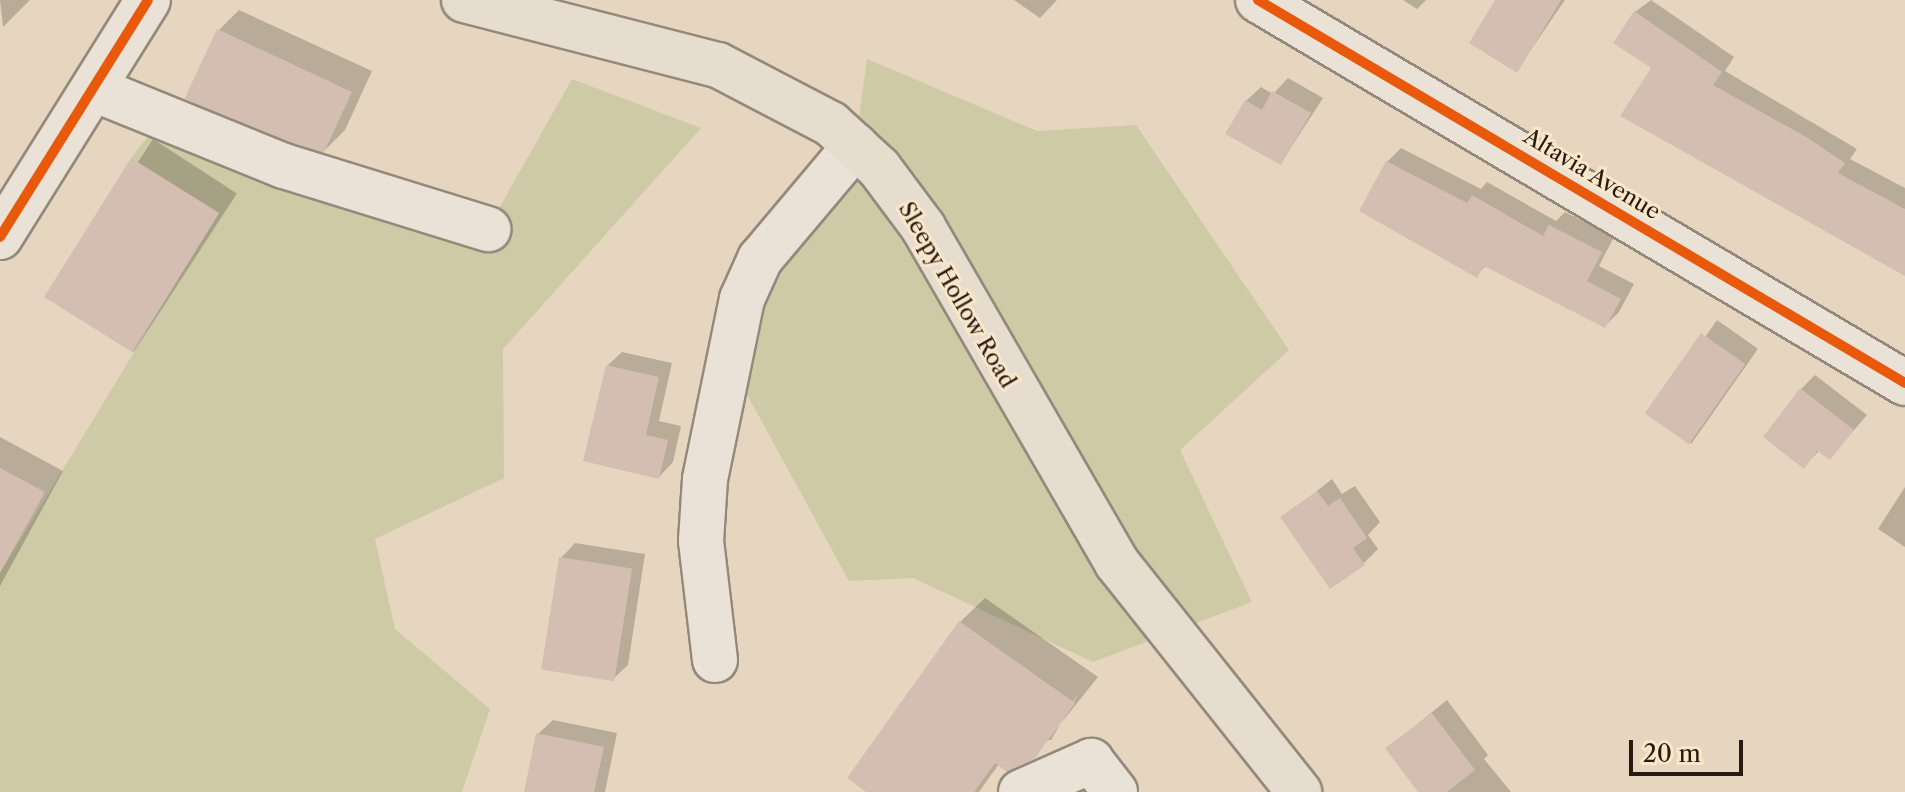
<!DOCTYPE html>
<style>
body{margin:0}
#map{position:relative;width:1905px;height:792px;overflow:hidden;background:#e7d6bf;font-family:"Libre Caslon Text",serif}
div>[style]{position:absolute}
.green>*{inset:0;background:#cdcaa5}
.shadow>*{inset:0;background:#0003;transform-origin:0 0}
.building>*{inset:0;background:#d4beb2;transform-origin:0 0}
.roads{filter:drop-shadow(2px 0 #94897b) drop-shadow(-2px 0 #94897b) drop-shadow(0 2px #94897b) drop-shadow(0 -2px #94897b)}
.minor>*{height:44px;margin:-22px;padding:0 22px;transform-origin:22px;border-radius:22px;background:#eae2d6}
.major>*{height:44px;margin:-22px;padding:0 22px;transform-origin:22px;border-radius:22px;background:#e6ddcf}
.cycleway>*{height:10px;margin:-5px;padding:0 5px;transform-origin:5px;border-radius:5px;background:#e8590c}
span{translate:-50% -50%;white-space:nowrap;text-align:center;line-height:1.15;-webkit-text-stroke:6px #fae7ca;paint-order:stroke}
.street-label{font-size:22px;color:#261a13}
.scale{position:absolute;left:1629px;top:740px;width:114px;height:36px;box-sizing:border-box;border:4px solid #261a13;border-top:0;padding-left:10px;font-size:24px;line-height:28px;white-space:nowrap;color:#261a13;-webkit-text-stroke:6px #fae7ca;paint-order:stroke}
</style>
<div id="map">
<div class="green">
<div style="clip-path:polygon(867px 59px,1037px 131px,1136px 125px,1289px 350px,1180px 450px,1252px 602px,1093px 662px,913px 578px,849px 581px,727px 358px,742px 299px,855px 146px)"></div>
<div style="clip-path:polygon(572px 79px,701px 128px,503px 349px,504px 478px,375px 539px,395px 629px,490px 709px,462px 792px,0 792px,0 573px,218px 214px,131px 158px,161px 120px,488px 228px)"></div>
</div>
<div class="shadow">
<div style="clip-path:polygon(0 0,30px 0,3px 27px)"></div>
<div style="clip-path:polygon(1014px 0,1057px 0,1040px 18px)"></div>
<div style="clip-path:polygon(1403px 0,1426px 0,1417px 9px)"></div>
<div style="clip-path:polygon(1497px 0,1565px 0,1517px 70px)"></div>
<div style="clip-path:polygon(1651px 0,1734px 57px,1725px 71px,1857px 149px,1850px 159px,1905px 188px,1905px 274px,1654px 68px,1635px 12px)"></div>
<div style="clip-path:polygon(239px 10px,372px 71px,345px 130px,325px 150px,219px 30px)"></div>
<div style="clip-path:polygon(1288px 78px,1323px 98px,1281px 163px,1246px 101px,1261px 87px,1273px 94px)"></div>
<div style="left:153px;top:139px;width:100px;height:189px;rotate:33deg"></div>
<div style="clip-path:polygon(1401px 148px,1481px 189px,1487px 182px,1556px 221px,1565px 212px,1614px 237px,1599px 266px,1634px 284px,1619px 312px,1605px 326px,1487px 265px,1476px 275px,1387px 162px)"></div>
<div style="left:1717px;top:320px;width:50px;height:116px;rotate:35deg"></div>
<div style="clip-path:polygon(622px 352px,672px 363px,659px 421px,681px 426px,673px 462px,659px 477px,607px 366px)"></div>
<div style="clip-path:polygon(1815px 375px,1867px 415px,1830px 458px,1820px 450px,1804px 466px,1801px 389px)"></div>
<div style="clip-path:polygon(0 437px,63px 471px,0 586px)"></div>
<div style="clip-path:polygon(1332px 479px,1342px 494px,1355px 486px,1380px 522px,1368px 535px,1378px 549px,1364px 563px,1283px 518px)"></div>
<div style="clip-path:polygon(1905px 487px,1905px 547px,1878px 529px)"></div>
<div style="clip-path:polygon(575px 543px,645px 554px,628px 665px,613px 679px,561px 558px)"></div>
<div style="clip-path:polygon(evenodd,985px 598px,1098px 677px,1034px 757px,999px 764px,979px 792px,869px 792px,960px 622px,985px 598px,1079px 693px,1051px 740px,1046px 740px,1079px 693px)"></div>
<div style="clip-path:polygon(1447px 700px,1488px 755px,1484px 759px,1511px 792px,1425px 792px,1388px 748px)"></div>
<div style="clip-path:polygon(553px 720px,617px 733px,605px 792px,526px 792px,538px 734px)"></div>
</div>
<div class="building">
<div style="clip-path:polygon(1495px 0,1561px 0,1517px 73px,1469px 43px)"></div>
<div style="clip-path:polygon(1634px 11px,1722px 72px,1713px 85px,1808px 138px,1845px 163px,1838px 173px,1905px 209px,1905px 276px,1620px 116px,1651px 68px,1613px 43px)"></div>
<div style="left:217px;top:29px;width:149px;height:77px;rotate:25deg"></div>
<div style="clip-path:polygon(1272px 91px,1311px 113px,1281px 165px,1225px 134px,1245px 100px,1262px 110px)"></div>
<div style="left:131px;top:158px;width:104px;height:164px;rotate:32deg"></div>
<div style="clip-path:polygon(1386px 161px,1467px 203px,1472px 195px,1543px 236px,1549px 225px,1602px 252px,1587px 281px,1621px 299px,1605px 328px,1484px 266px,1477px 278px,1359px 211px)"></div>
<div style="left:1701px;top:333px;width:54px;height:98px;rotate:35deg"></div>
<div style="clip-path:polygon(606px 365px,659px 377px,646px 435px,668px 440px,659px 479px,583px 461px)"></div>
<div style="clip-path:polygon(1800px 388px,1854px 430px,1830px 460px,1817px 451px,1804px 469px,1763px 437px)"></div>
<div style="clip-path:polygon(0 468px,45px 492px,0 573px)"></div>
<div style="clip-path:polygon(1317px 491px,1328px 506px,1340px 498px,1367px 538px,1353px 548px,1365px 565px,1330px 589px,1280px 517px)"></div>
<div style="left:559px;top:557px;width:74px;height:114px;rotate:9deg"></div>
<div style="clip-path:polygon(959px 621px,1075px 703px,1035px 758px,1007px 772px,995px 763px,974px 792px,866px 792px,847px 778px)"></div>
<div style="clip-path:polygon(1432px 713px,1475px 770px,1447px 792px,1418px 792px,1385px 748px)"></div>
<div style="clip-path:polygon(536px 733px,604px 747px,594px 792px,524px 792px)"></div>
</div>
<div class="roads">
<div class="minor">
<div style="left:1258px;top:0;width:752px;rotate:30.62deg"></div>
<div style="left:94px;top:89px;width:205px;rotate:22.1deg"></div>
<div style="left:284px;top:166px;width:214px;rotate:17.2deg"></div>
<div style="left:0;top:237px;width:279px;rotate:-58deg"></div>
<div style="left:715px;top:660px;width:120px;rotate:-96.7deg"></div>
<div style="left:701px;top:541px;width:62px;rotate:-86.3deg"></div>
<div style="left:705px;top:479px;width:184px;rotate:-78.4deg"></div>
<div style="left:742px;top:299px;width:44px;rotate:-65.8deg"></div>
<div style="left:760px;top:259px;width:148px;rotate:-49.9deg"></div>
<div style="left:1021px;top:792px;width:77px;rotate:-23.9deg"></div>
<div style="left:1091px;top:761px;width:39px;rotate:52deg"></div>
</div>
<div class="major">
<div style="left:464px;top:0;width:262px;rotate:14.4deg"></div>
<div style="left:718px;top:65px;width:127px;rotate:27.6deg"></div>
<div style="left:831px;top:124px;width:65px;rotate:42.5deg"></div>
<div style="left:879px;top:168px;width:74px;rotate:53.3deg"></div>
<div style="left:923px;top:227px;width:388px;rotate:60deg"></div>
<div style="left:1117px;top:563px;width:293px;rotate:51.5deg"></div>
</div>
</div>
<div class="cycleway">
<div style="left:1258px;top:0;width:752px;rotate:30.62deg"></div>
<div style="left:0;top:237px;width:279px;rotate:-58deg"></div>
</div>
<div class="street-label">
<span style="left:1592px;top:174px;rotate:31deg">Altavia Avenue</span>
<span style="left:957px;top:295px;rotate:60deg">Sleepy Hollow Road</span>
</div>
<div class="scale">20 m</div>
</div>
